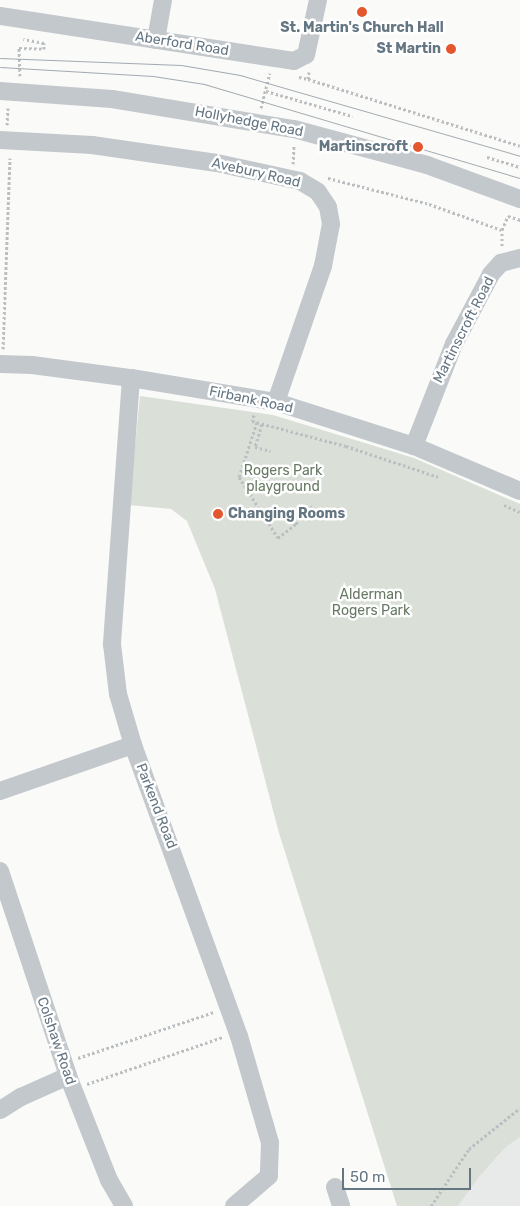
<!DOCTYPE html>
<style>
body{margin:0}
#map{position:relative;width:520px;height:1206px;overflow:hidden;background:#fafaf8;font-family:Rubik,sans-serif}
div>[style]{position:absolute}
.built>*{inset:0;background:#e8e9e9}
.green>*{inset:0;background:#dadfd7}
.path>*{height:3px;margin-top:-1.5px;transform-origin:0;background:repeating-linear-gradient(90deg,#bbbfc2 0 2.5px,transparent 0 5px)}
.minor>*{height:18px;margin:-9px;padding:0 9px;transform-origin:9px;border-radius:9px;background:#c3c8cc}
.tram>*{height:1px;margin:-0.5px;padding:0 0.5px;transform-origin:0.5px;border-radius:0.5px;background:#a2aab0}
.dots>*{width:14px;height:14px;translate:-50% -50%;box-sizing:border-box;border:2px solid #fff;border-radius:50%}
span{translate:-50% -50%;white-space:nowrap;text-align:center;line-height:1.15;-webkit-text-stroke:5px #fff;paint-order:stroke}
.poi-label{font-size:14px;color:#657683;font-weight:700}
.right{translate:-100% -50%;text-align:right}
.left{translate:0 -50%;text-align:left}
.street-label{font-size:14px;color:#657683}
.park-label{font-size:14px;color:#687a64}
.scale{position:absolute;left:342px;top:1168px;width:129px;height:22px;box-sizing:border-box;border:2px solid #657683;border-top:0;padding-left:6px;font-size:15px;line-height:18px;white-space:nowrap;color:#657683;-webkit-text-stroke:4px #fff;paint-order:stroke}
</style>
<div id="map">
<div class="built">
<div style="clip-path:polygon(520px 1137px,520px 1206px,458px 1206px,479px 1177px,505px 1148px)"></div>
</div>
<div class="green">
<div style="clip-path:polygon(140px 396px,273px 415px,414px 458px,520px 504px,520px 1137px,505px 1148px,479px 1177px,458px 1206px,397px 1206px,279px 833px,215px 589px,187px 521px,171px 509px,129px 505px)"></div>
</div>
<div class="path">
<div style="left:20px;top:76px;width:28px;rotate:-92deg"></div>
<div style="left:19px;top:48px;width:25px;rotate:2deg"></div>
<div style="left:44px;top:49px;width:6px;rotate:-90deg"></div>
<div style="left:44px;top:43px;width:21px;rotate:-169deg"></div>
<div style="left:299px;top:77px;width:9px;rotate:13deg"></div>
<div style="left:308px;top:79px;width:7px;rotate:-82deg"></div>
<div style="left:308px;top:79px;width:222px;rotate:17.5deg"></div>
<div style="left:266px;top:91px;width:90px;rotate:16.2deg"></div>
<div style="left:261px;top:108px;width:36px;rotate:-76deg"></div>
<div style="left:7px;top:125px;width:17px;rotate:-87deg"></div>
<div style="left:487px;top:157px;width:34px;rotate:17deg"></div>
<div style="left:293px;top:164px;width:19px;rotate:-87deg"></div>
<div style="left:328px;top:178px;width:104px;rotate:14.4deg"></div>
<div style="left:429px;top:204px;width:77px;rotate:19.6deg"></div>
<div style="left:502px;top:246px;width:16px;rotate:-90deg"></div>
<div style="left:502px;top:230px;width:15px;rotate:-67deg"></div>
<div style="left:508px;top:216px;width:13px;rotate:18deg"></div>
<div style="left:3px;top:349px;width:191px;rotate:-87.9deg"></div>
<div style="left:254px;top:415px;width:6px;rotate:108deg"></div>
<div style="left:252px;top:421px;width:97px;rotate:14.9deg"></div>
<div style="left:346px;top:446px;width:97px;rotate:18.6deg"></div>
<div style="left:257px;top:422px;width:58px;rotate:108.1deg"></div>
<div style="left:239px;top:477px;width:72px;rotate:57.4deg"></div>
<div style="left:278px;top:538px;width:23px;rotate:-38deg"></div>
<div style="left:296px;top:524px;width:14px;rotate:-60deg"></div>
<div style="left:303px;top:512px;width:6px;rotate:9deg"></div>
<div style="left:309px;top:513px;width:8px;rotate:-67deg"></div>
<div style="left:262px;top:424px;width:24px;rotate:107deg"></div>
<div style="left:255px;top:447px;width:16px;rotate:14deg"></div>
<div style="left:504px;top:505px;width:17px;rotate:24deg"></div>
<div style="left:78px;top:1058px;width:144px;rotate:-18.7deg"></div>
<div style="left:87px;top:1084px;width:144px;rotate:-19.1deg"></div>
<div style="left:431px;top:1206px;width:69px;rotate:-56.3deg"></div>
<div style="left:469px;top:1149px;width:65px;rotate:-38.8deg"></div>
</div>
<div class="minor">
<div style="left:0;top:16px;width:297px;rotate:8.7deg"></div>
<div style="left:294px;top:61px;width:13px;rotate:-27deg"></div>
<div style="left:306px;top:55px;width:56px;rotate:-77.7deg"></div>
<div style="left:156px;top:40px;width:41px;rotate:-80.1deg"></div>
<div style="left:0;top:91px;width:112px;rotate:4.1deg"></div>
<div style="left:112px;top:99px;width:184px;rotate:9.4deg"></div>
<div style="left:294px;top:129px;width:138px;rotate:15.1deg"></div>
<div style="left:427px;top:165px;width:99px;rotate:20.1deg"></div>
<div style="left:0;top:140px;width:92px;rotate:3.1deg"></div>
<div style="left:92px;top:145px;width:126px;rotate:8.2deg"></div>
<div style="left:217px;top:163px;width:85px;rotate:12.2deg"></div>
<div style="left:300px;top:181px;width:21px;rotate:31deg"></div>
<div style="left:318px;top:192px;width:18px;rotate:56deg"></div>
<div style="left:328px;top:207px;width:17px;rotate:80deg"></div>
<div style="left:331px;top:224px;width:43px;rotate:100.8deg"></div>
<div style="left:323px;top:266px;width:144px;rotate:109.1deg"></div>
<div style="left:0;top:364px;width:32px;rotate:2deg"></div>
<div style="left:32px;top:365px;width:100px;rotate:7.5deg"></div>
<div style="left:131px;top:378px;width:147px;rotate:9.4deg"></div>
<div style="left:276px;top:402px;width:145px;rotate:17.7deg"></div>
<div style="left:414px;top:446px;width:115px;rotate:23deg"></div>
<div style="left:131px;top:378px;width:267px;rotate:94.1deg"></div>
<div style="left:112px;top:644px;width:50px;rotate:83.2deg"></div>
<div style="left:118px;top:694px;width:53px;rotate:73.6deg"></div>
<div style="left:133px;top:745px;width:310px;rotate:70deg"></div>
<div style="left:239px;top:1036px;width:111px;rotate:73.8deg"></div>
<div style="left:270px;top:1143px;width:33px;rotate:92deg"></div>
<div style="left:269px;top:1176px;width:46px;rotate:139.4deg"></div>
<div style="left:414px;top:446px;width:110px;rotate:-68.6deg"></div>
<div style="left:454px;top:344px;width:79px;rotate:-62.1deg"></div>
<div style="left:491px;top:274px;width:15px;rotate:-48deg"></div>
<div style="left:501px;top:263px;width:20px;rotate:-15deg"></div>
<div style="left:0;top:791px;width:141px;rotate:-19.1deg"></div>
<div style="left:0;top:871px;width:216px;rotate:71.6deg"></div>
<div style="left:68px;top:1076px;width:112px;rotate:68.5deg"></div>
<div style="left:109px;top:1180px;width:30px;rotate:60deg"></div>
<div style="left:0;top:1110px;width:25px;rotate:-32deg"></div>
<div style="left:21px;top:1097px;width:51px;rotate:-24.1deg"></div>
<div style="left:335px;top:1187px;width:20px;rotate:72deg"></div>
</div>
<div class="tram">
<div style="left:0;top:58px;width:181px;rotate:2.2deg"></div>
<div style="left:181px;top:65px;width:60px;rotate:9.6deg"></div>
<div style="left:240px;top:75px;width:291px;rotate:16.1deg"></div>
<div style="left:0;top:67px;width:153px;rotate:3.4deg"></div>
<div style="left:153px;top:76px;width:52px;rotate:8.9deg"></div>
<div style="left:204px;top:84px;width:330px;rotate:16.6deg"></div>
</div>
<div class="dots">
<div style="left:362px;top:12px;background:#e4572e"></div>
<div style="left:451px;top:49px;background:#e4572e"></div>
<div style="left:418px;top:147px;background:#e4572e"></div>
<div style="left:218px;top:514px;background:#e4572e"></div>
</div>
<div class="poi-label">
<span style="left:362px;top:28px">St. Martin's Church Hall</span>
<span class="right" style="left:441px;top:49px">St Martin</span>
<span class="right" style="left:408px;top:147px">Martinscroft</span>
<span class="left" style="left:228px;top:514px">Changing Rooms</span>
</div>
<div class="street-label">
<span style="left:182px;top:44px;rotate:9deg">Aberford Road</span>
<span style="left:249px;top:122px;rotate:11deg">Hollyhedge Road</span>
<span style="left:256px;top:173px;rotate:13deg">Avebury Road</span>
<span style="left:464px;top:330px;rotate:-63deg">Martinscroft Road</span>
<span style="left:251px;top:400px;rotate:12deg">Firbank Road</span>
<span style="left:156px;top:806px;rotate:69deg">Parkend Road</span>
<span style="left:56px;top:1041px;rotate:71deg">Colshaw Road</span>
</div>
<div class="park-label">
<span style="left:283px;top:479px">Rogers Park<br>playground</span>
<span style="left:371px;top:603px">Alderman<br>Rogers Park</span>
</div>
<div class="scale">50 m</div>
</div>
